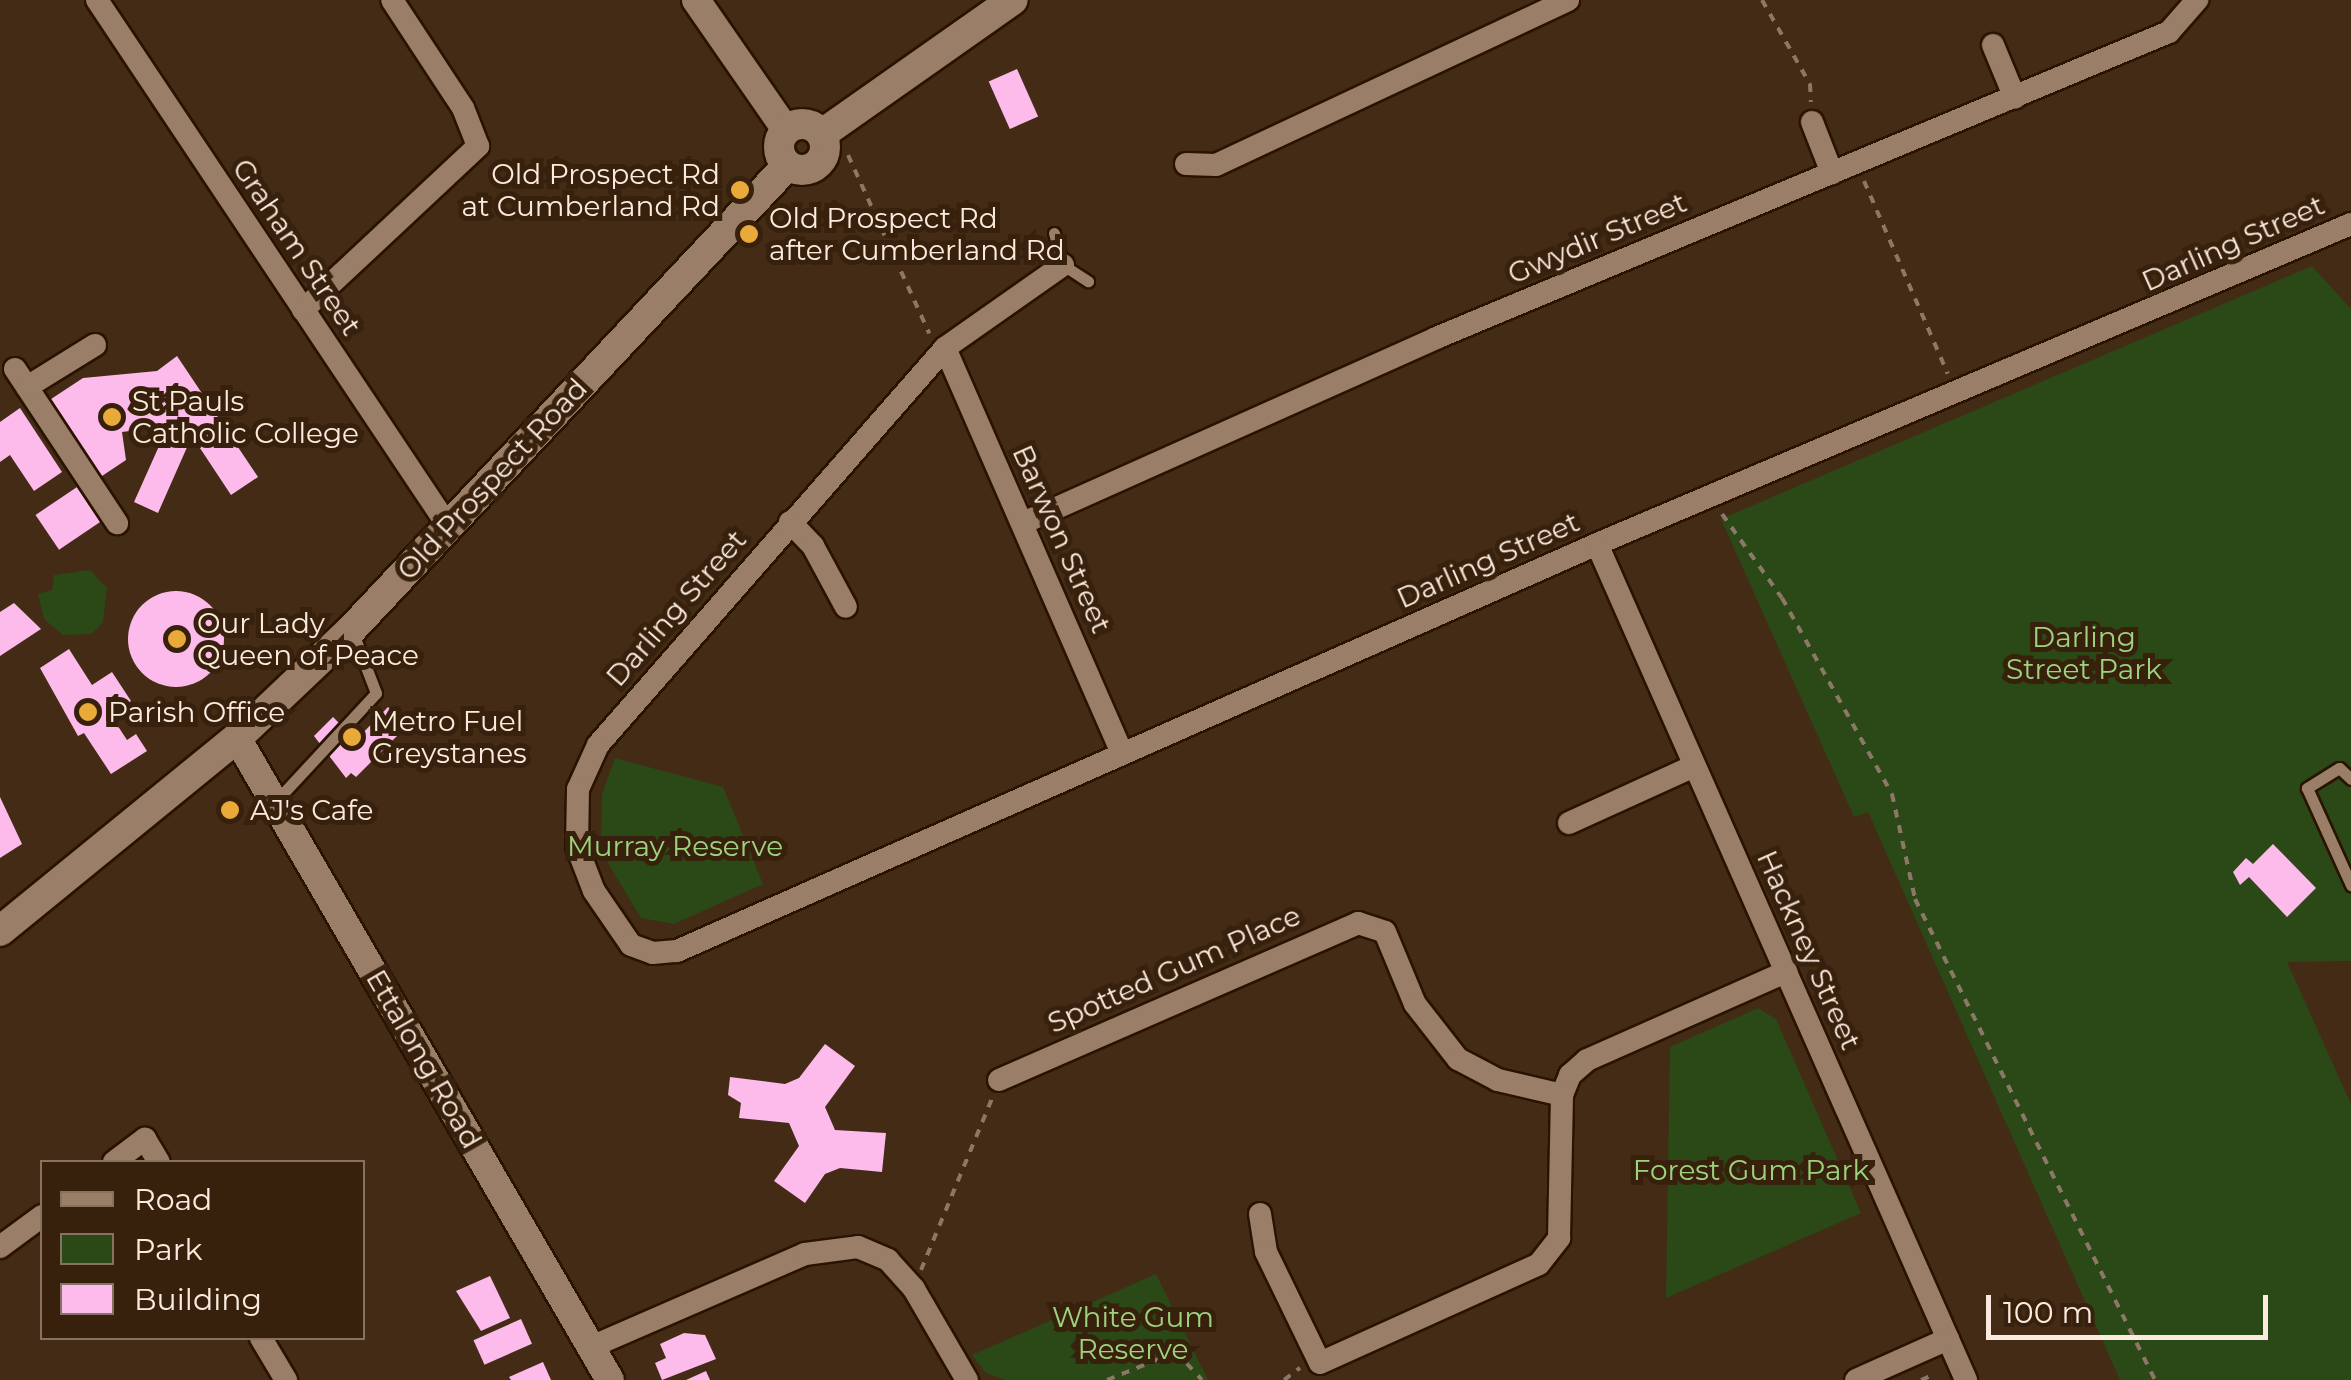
<!DOCTYPE html>
<style>
body{margin:0}
#map{position:relative;width:2351px;height:1380px;overflow:hidden;background:#432b16;font-family:Montserrat,sans-serif}
div>[style]{position:absolute}
.green>*{inset:0;background:#2a4916}
.building>*{inset:0;background:#fcbbea;transform-origin:0 0}
.round{border-radius:50%}
.path>*{height:4px;margin-top:-2px;transform-origin:0;background:repeating-linear-gradient(90deg,#8d7867 0 8px,transparent 0 16px)}
.roads{filter:drop-shadow(2px 0 #291301) drop-shadow(-2px 0 #291301) drop-shadow(0 2px #291301) drop-shadow(0 -2px #291301)}
.service>*{height:11px;margin:-5.5px;padding:0 5.5px;transform-origin:5.5px;border-radius:5.5px;background:#9a7e67}
.minor>*{height:22px;margin:-11px;padding:0 11px;transform-origin:11px;border-radius:11px;background:#9a7e67}
.tertiary>*{height:28px;margin:-14px;padding:0 14px;transform-origin:14px;border-radius:14px;background:#9a7e67}
.secondary>*{height:30px;margin:-15px;padding:0 15px;transform-origin:15px;border-radius:15px;background:#9a7e67}
.secondary>.ring{margin:-15px;padding:0;box-sizing:content-box;background:none;border:30px solid #9a7e67;border-radius:50%}
.dots>*{width:28px;height:28px;translate:-50% -50%;box-sizing:border-box;border:5px solid #38210c;border-radius:50%}
span{translate:-50% -50%;white-space:nowrap;text-align:center;line-height:1.15;-webkit-text-stroke:10px #38210c;paint-order:stroke}
.poi-label{font-size:28px;color:#fbebdf}
.right{translate:-100% -50%;text-align:right}
.left{translate:0 -50%;text-align:left}
.street-label{font-size:28px;color:#fbebdf}
.park-label{font-size:28px;color:#9dd27f}
.legend{position:absolute;left:40px;top:1160px;width:325px;height:180px;box-sizing:border-box;background:#38210c;border:2px solid #867260;margin:0;padding:12px 18px;list-style:none;font-size:30px;color:#fbebdf}
.legend li{display:flex;align-items:center;gap:20px;height:50px}
.legend b{width:50px;border:2px solid #867260}
.scale{position:absolute;left:1986px;top:1295px;width:282px;height:45px;box-sizing:border-box;border:5px solid #fbebdf;border-top:0;padding-left:12px;font-size:30px;line-height:35px;white-space:nowrap;color:#fbebdf;-webkit-text-stroke:8px #38210c;paint-order:stroke}
</style>
<div id="map">
<div class="green">
<div style="clip-path:polygon(2312px 266px,2351px 309px,2351px 961px,2287px 962px,2351px 1104px,2351px 1380px,2120px 1380px,1868px 812px,1854px 817px,1721px 519px)"></div>
<div style="clip-path:polygon(90px 570px,107px 588px,103px 622px,92px 634px,63px 635px,44px 619px,38px 594px,52px 590px,54px 575px)"></div>
<div style="clip-path:polygon(615px 758px,723px 787px,763px 884px,674px 924px,641px 918px,609px 865px,601px 838px,602px 794px)"></div>
<div style="clip-path:polygon(1758px 1008px,1776px 1019px,1861px 1213px,1666px 1298px,1670px 1047px)"></div>
<div style="clip-path:polygon(1156px 1274px,1208px 1380px,1005px 1380px,986px 1373px,972px 1355px)"></div>
</div>
<div class="building">
<div style="left:1017px;top:69px;width:52px;height:31px;rotate:66deg"></div>
<div style="clip-path:polygon(177px 356px,258px 477px,231px 495px,192px 436px,158px 513px,134px 502px,168px 426px,122px 432px,126px 460px,96px 480px,45px 403px,83px 378px,157px 371px)"></div>
<div style="clip-path:polygon(20px 408px,62px 472px,34px 491px,10px 455px,0 462px,0 422px)"></div>
<div style="left:77px;top:487px;width:42px;height:50px;rotate:56deg"></div>
<div class="round" style="left:128px;top:591px;width:96px;height:96px"></div>
<div style="clip-path:polygon(14px 603px,41px 629px,0 656px,0 612px)"></div>
<div style="clip-path:polygon(69px 649px,92px 685px,112px 672px,131px 701px,110px 714px,127px 740px,136px 734px,147px 751px,111px 774px,84px 733px,78px 736px,40px 668px)"></div>
<div style="clip-path:polygon(388px 707px,407px 726px,356px 777px,351px 773px,346px 778px,314px 736px,333px 717px,356px 740px)"></div>
<div style="clip-path:polygon(0 797px,22px 844px,0 858px)"></div>
<div style="clip-path:polygon(2273px 844px,2316px 888px,2287px 917px,2249px 877px,2240px 885px,2233px 872px,2246px 858px,2253px 864px)"></div>
<div style="clip-path:polygon(825px 1044px,855px 1066px,825px 1107px,835px 1130px,886px 1133px,882px 1172px,840px 1168px,825px 1174px,805px 1203px,774px 1181px,799px 1146px,789px 1123px,739px 1118px,741px 1103px,728px 1095px,730px 1077px,785px 1084px,799px 1078px)"></div>
<div style="clip-path:polygon(490px 1276px,510px 1318px,481px 1331px,456px 1291px)"></div>
<div style="left:521px;top:1319px;width:27px;height:52px;rotate:66deg"></div>
<div style="clip-path:polygon(684px 1333px,705px 1335px,716px 1359px,662px 1380px,655px 1363px,666px 1358px,660px 1344px)"></div>
<div style="clip-path:polygon(543px 1362px,551px 1380px,511px 1380px,509px 1377px)"></div>
<div style="clip-path:polygon(706px 1371px,710px 1380px,686px 1380px)"></div>
</div>
<div class="path">
<div style="left:1762px;top:0;width:97px;rotate:60.3deg"></div>
<div style="left:1810px;top:84px;width:18px;rotate:87deg"></div>
<div style="left:848px;top:155px;width:196px;rotate:65.5deg"></div>
<div style="left:1864px;top:181px;width:210px;rotate:66.5deg"></div>
<div style="left:1722px;top:514px;width:103px;rotate:54.5deg"></div>
<div style="left:1782px;top:598px;width:225px;rotate:60.7deg"></div>
<div style="left:1892px;top:794px;width:107px;rotate:77.6deg"></div>
<div style="left:1915px;top:899px;width:538px;rotate:63.48deg"></div>
<div style="left:921px;top:1270px;width:185px;rotate:-67.5deg"></div>
<div style="left:1107px;top:1380px;width:74px;rotate:-22.1deg"></div>
<div style="left:1176px;top:1352px;width:38px;rotate:47deg"></div>
<div style="left:1284px;top:1380px;width:20px;rotate:-37deg"></div>
<div style="left:1921px;top:1380px;width:15px;rotate:-23deg"></div>
</div>
<div class="roads">
<div class="service">
<div style="left:1054px;top:233px;width:33px;rotate:74deg"></div>
<div style="left:1063px;top:265px;width:30px;rotate:33deg"></div>
<div style="left:2351px;top:779px;width:16px;rotate:-137deg"></div>
<div style="left:2339px;top:768px;width:38px;rotate:148deg"></div>
<div style="left:2307px;top:788px;width:107px;rotate:65.6deg"></div>
<div style="left:276px;top:801px;width:147px;rotate:-47.2deg"></div>
<div style="left:376px;top:693px;width:64px;rotate:-111deg"></div>
</div>
<div class="minor">
<div style="left:97px;top:0;width:632px;rotate:56.28deg"></div>
<div style="left:1993px;top:45px;width:57px;rotate:67.5deg"></div>
<div style="left:1812px;top:122px;width:55px;rotate:68.6deg"></div>
<div style="left:1186px;top:164px;width:30px;rotate:2deg"></div>
<div style="left:1216px;top:165px;width:389px;rotate:-25.1deg"></div>
<div style="left:1063px;top:265px;width:144px;rotate:144.9deg"></div>
<div style="left:945px;top:348px;width:527px;rotate:131.16deg"></div>
<div style="left:598px;top:745px;width:48px;rotate:114.4deg"></div>
<div style="left:578px;top:789px;width:58px;rotate:91deg"></div>
<div style="left:577px;top:847px;width:47px;rotate:68.9deg"></div>
<div style="left:594px;top:891px;width:65px;rotate:55.6deg"></div>
<div style="left:631px;top:945px;width:23px;rotate:20deg"></div>
<div style="left:653px;top:953px;width:24px;rotate:-5deg"></div>
<div style="left:677px;top:951px;width:1006px;rotate:-23.86deg"></div>
<div style="left:1597px;top:544px;width:819px;rotate:-23deg"></div>
<div style="left:303px;top:310px;width:240px;rotate:-43.1deg"></div>
<div style="left:478px;top:146px;width:41px;rotate:-111.5deg"></div>
<div style="left:463px;top:108px;width:129px;rotate:-123.3deg"></div>
<div style="left:945px;top:348px;width:443px;rotate:66.4deg"></div>
<div style="left:15px;top:369px;width:185px;rotate:56.5deg"></div>
<div style="left:27px;top:387px;width:80px;rotate:-31.7deg"></div>
<div style="left:790px;top:522px;width:33px;rotate:46deg"></div>
<div style="left:813px;top:546px;width:69px;rotate:61.6deg"></div>
<div style="left:1023px;top:523px;width:453px;rotate:-24.1deg"></div>
<div style="left:1436px;top:338px;width:794px;rotate:-22.66deg"></div>
<div style="left:2169px;top:32px;width:43px;rotate:-48.8deg"></div>
<div style="left:1597px;top:544px;width:914px;rotate:66.18deg"></div>
<div style="left:1569px;top:823px;width:137px;rotate:-24.5deg"></div>
<div style="left:999px;top:1080px;width:392px;rotate:-23.6deg"></div>
<div style="left:1358px;top:923px;width:28px;rotate:18deg"></div>
<div style="left:1385px;top:932px;width:78px;rotate:67.4deg"></div>
<div style="left:1415px;top:1004px;width:70px;rotate:52deg"></div>
<div style="left:1458px;top:1059px;width:45px;rotate:27.7deg"></div>
<div style="left:1498px;top:1080px;width:66px;rotate:13.2deg"></div>
<div style="left:114px;top:1162px;width:39px;rotate:-37deg"></div>
<div style="left:145px;top:1139px;width:27px;rotate:59deg"></div>
<div style="left:1260px;top:1214px;width:38px;rotate:81deg"></div>
<div style="left:1266px;top:1252px;width:123px;rotate:64.1deg"></div>
<div style="left:1320px;top:1363px;width:240px;rotate:-24.3deg"></div>
<div style="left:1539px;top:1264px;width:33px;rotate:-52deg"></div>
<div style="left:1559px;top:1238px;width:143px;rotate:-88.8deg"></div>
<div style="left:1562px;top:1095px;width:22px;rotate:-68deg"></div>
<div style="left:1570px;top:1075px;width:23px;rotate:-41deg"></div>
<div style="left:1587px;top:1060px;width:218px;rotate:-23.9deg"></div>
<div style="left:0;top:1247px;width:52px;rotate:-36.4deg"></div>
<div style="left:261px;top:1338px;width:49px;rotate:59.2deg"></div>
<div style="left:591px;top:1347px;width:233px;rotate:-23.5deg"></div>
<div style="left:805px;top:1254px;width:53px;rotate:-7.5deg"></div>
<div style="left:858px;top:1247px;width:33px;rotate:23deg"></div>
<div style="left:888px;top:1260px;width:39px;rotate:48deg"></div>
<div style="left:914px;top:1289px;width:105px;rotate:59.8deg"></div>
<div style="left:1856px;top:1380px;width:101px;rotate:-24deg"></div>
</div>
<div class="tertiary">
<div style="left:696px;top:0;width:158px;rotate:55.3deg"></div>
<div style="left:237px;top:738px;width:742px;rotate:59.84deg"></div>
</div>
<div class="secondary">
<div class="ring" style="left:779px;top:124px;width:16px;height:16px"></div>
<div style="left:822px;top:134px;width:233px;rotate:-35.1deg"></div>
<div style="left:0;top:931px;width:306px;rotate:-39.2deg"></div>
<div style="left:237px;top:738px;width:157px;rotate:-43.5deg"></div>
<div style="left:351px;top:630px;width:637px;rotate:-46.78deg"></div>
</div>
</div>
<div class="dots">
<div style="left:740px;top:190px;background:#eaaa39"></div>
<div style="left:749px;top:234px;background:#eaaa39"></div>
<div style="left:112px;top:417px;background:#eaaa39"></div>
<div style="left:177px;top:639px;background:#eaaa39"></div>
<div style="left:88px;top:712px;background:#eaaa39"></div>
<div style="left:352px;top:737px;background:#eaaa39"></div>
<div style="left:230px;top:810px;background:#eaaa39"></div>
</div>
<div class="poi-label">
<span class="right" style="left:720px;top:190px">Old Prospect Rd<br>at Cumberland Rd</span>
<span class="left" style="left:769px;top:234px">Old Prospect Rd<br>after Cumberland Rd</span>
<span class="left" style="left:132px;top:417px">St Pauls<br>Catholic College</span>
<span class="left" style="left:197px;top:639px">Our Lady<br>Queen of Peace</span>
<span class="left" style="left:108px;top:712px">Parish Office</span>
<span class="left" style="left:372px;top:737px">Metro Fuel<br>Greystanes</span>
<span class="left" style="left:250px;top:810px">AJ's Cafe</span>
</div>
<div class="street-label">
<span style="left:1597px;top:238px;rotate:-23deg">Gwydir Street</span>
<span style="left:2233px;top:243px;rotate:-24deg">Darling Street</span>
<span style="left:297px;top:247px;rotate:56deg">Graham Street</span>
<span style="left:492px;top:479px;rotate:-47deg">Old Prospect Road</span>
<span style="left:1062px;top:539px;rotate:66deg">Barwon Street</span>
<span style="left:1488px;top:560px;rotate:-24deg">Darling Street</span>
<span style="left:676px;top:608px;rotate:-49deg">Darling Street</span>
<span style="left:1809px;top:950px;rotate:66deg">Hackney Street</span>
<span style="left:1174px;top:969px;rotate:-24deg">Spotted Gum Place</span>
<span style="left:424px;top:1059px;rotate:60deg">Ettalong Road</span>
</div>
<div class="park-label">
<span style="left:2084px;top:653px">Darling<br>Street Park</span>
<span style="left:675px;top:846px">Murray Reserve</span>
<span style="left:1751px;top:1170px">Forest Gum Park</span>
<span style="left:1133px;top:1333px">White Gum<br>Reserve</span>
</div>
<ul class="legend">
<li><b style="height:12px;background:#9a7e67"></b>Road</li>
<li><b style="height:28px;background:#2a4916"></b>Park</li>
<li><b style="height:28px;background:#fcbbea"></b>Building</li>
</ul>
<div class="scale">100 m</div>
</div>
